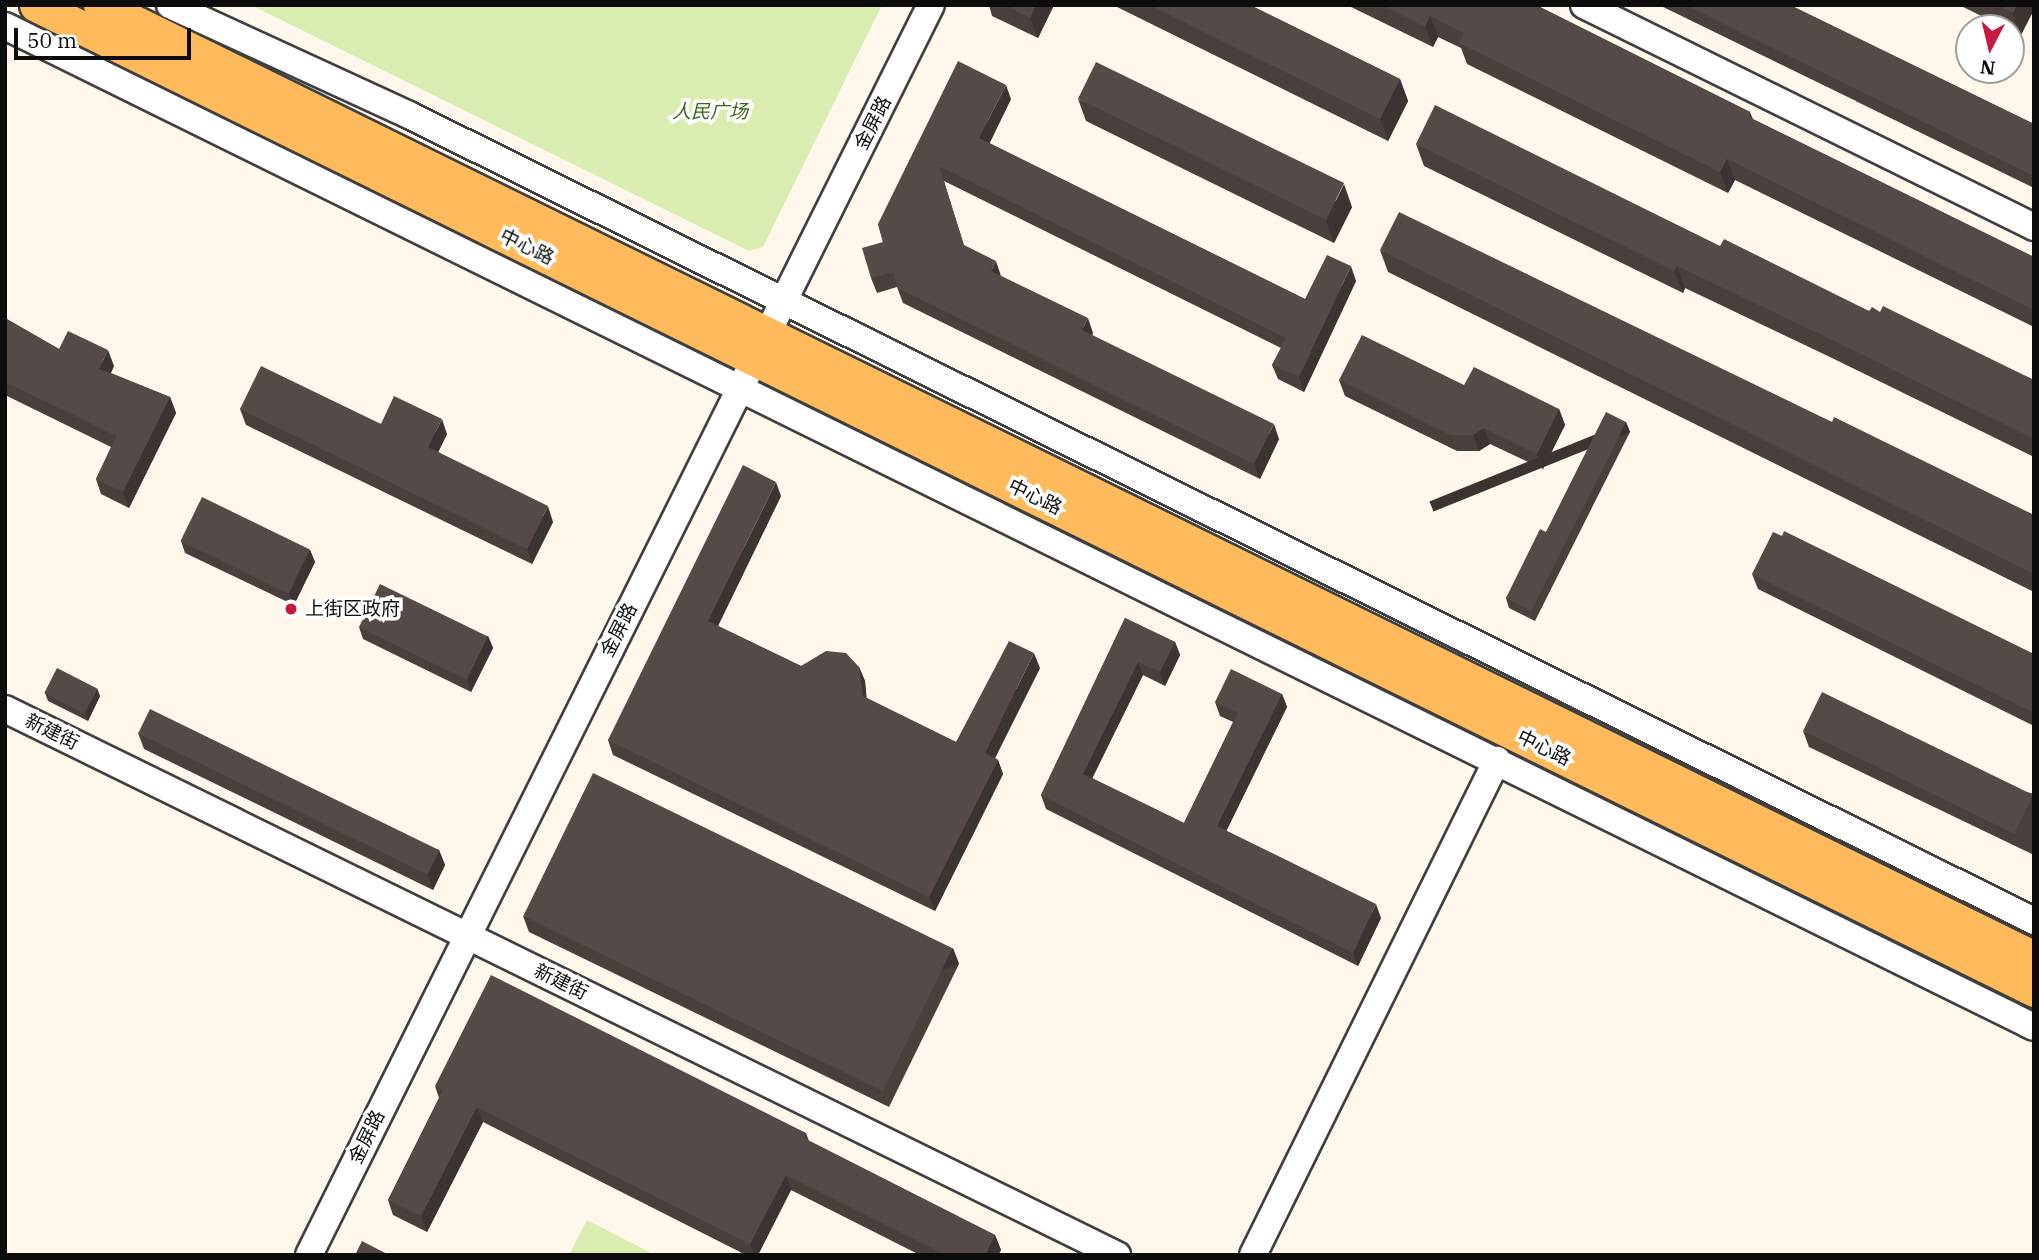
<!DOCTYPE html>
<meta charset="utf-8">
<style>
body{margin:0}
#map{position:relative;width:2039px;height:1260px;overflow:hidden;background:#fff7eb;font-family:"IBM Plex Serif","Noto Sans SC",serif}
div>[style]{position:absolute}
.green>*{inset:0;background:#daedb1}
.roads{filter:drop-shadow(2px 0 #3f3f3f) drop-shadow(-2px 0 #3f3f3f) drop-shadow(0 2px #3f3f3f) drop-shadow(0 -2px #3f3f3f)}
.minor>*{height:26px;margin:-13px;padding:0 13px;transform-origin:13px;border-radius:13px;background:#fff}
.major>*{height:33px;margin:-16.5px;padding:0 16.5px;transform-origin:16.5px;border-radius:16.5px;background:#ffba5b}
.wall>*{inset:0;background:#49403d}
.shaded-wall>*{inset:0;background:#3c3432;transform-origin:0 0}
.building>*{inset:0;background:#554a47;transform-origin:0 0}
.dots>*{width:19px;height:19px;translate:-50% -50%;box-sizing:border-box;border:4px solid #fff;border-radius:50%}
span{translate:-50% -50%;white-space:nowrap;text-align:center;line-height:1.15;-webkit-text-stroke:7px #fff;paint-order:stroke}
.park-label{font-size:19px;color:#366917;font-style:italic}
.street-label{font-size:19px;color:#0c0c0c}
.poi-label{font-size:19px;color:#0c0c0c}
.left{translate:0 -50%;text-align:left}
.frame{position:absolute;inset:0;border:7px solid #0c0c0c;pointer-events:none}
.north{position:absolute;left:1955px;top:14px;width:70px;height:70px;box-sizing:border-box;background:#fff;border:2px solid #9e9e9e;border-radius:50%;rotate:187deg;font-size:19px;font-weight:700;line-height:28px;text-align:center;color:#0c0c0c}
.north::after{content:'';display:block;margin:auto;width:24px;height:32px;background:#c8183f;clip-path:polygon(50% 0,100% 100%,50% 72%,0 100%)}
.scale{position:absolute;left:14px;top:28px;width:177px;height:32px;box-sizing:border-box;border:4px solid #0c0c0c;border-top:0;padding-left:9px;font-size:21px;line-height:24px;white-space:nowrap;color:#0c0c0c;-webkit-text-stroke:5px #fff;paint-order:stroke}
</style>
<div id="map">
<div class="green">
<div style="clip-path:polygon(251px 5px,882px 5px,763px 247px,749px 251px)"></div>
<div style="clip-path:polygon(587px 1220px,655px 1255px,569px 1255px)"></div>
</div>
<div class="roads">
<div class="minor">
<div style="left:170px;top:5px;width:263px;rotate:24.7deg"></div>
<div style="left:409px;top:115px;width:1814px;rotate:26.38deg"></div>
<div style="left:1584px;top:5px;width:502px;rotate:26.26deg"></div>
<div style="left:5px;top:26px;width:2262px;rotate:26.26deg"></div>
<div style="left:5px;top:709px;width:1239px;rotate:26.15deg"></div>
<div style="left:309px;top:1255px;width:1396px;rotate:-63.55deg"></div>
<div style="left:1253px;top:1255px;width:552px;rotate:-63.76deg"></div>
</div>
<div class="major">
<div style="left:36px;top:5px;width:2228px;rotate:26.24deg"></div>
<div style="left:100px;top:5px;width:2156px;rotate:26.23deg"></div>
</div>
</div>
<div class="wall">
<div style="clip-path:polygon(989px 5px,1054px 5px,1038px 38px,992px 16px)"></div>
<div style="clip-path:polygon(1113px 5px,1250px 5px,1400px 79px,1408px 101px,1388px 141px)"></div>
<div style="clip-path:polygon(1347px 5px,1536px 5px,1750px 112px,1753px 119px,2034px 257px,2034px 327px,1735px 180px,1728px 193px,1467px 64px,1461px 48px,1438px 37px,1433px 47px)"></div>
<div style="clip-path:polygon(1659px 5px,1790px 5px,2034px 124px,2034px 188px)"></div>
<div style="clip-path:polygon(1959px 5px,2034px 5px,2021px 35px,2011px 31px,2011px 28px,2006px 28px)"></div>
<div style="clip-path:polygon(1011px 99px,989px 143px,1305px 299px,1356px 281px,1304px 392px,1278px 379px,1272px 365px,1281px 348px,944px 181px,964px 246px,1001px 276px,1093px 333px,1092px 335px,1279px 439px,1260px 479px,903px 303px,897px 287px,877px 293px,871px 278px,883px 242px,878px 224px)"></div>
<div style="clip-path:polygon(1078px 99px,1352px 207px,1334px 243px,1086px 121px)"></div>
<div style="clip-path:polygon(1416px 144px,1720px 246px,1869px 311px,1880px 312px,2034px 380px,2034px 457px,1832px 358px,1685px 288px,1683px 293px,1424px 166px)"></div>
<div style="clip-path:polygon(1380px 250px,1832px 422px,2034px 515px,2034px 592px,1388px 272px)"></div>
<div style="clip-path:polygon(5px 318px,59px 349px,114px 366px,111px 373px,170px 397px,176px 413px,129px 508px,101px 494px,96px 479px,111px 447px,5px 395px)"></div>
<div style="clip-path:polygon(1339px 380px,1464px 385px,1559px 409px,1565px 425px,1543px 469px,1490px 444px,1479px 451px,1457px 451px,1345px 396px)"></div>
<div style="clip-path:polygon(240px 409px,381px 424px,447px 434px,438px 452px,553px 522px,532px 564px,246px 425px)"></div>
<div style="clip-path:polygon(1626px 422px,1630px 432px,1535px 621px,1509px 608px,1506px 598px,1546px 532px)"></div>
<div style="clip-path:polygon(781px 496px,718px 626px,801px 666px,859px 667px,865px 681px,866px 698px,956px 742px,1040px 668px,995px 758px,998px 760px,1003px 774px,935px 911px,613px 755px,608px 740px)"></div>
<div style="clip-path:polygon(181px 541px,310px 550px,315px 562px,294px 605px,185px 553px)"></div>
<div style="clip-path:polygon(1752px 574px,2034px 654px,2034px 726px,1758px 589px)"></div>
<div style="clip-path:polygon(1125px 618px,1175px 642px,1180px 655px,1165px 686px,1143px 675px,1092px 778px,1184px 823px,1233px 722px,1220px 716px,1215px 702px,1282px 694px,1287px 707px,1226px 831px,1381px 918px,1358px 966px,1046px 809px,1041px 795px)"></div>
<div style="clip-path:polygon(359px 627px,488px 636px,493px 648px,471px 692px,363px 639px)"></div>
<div style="clip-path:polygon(45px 693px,100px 696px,88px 721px,48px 701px)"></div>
<div style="clip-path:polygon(1803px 731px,2034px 794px,2034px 855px,1809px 747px)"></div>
<div style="clip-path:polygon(138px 733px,439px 850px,445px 865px,433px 890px,144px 749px)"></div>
<div style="clip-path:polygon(523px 916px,959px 964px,889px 1107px,529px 932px)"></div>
<div style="clip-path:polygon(435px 1086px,806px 1133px,809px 1141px,995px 1235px,1001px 1250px,998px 1255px,920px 1255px,791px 1190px,758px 1255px,746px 1255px,483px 1122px,427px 1232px,393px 1215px,388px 1200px,439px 1098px)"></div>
</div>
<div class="shaded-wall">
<div style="clip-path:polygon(1036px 5px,1054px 5px,1038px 38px,1030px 18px)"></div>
<div style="clip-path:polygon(2017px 5px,2034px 5px,2034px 10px,2021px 35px,2013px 13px)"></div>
<div style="clip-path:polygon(1430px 16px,1438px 37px,1433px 47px,1425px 27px)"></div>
<div style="clip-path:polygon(1400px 79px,1408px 101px,1388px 141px,1380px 119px)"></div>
<div style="clip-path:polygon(1006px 85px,1011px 99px,985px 153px,979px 138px)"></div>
<div style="clip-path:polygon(1727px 159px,1735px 180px,1728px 193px,1720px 172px)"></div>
<div style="clip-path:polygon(1344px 184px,1352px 207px,1334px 243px,1326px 221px)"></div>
<div style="clip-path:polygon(996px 261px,1001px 276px,991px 271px)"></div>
<div style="clip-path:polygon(1351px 266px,1356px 281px,1304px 392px,1299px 377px)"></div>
<div style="clip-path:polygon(1677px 266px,1685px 288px,1683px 293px,1674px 271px)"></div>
<div style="clip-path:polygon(1088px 318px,1093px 333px,1088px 344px,1082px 330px)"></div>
<div style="clip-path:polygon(108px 350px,114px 366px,105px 384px,99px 369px)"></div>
<div style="clip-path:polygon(170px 397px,176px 413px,129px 508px,123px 492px)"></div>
<div style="clip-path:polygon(1559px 409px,1565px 425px,1543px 469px,1537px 454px)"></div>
<div style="clip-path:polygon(442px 419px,447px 434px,433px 463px,428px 447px)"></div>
<div style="left:1626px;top:422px;width:11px;height:212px;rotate:68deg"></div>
<div style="clip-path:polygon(1274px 424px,1279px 439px,1260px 479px,1254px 464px)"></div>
<div style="clip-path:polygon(1484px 428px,1490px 444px,1479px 451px,1473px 435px)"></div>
<div style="clip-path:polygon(776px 482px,781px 496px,713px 636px,708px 621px)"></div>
<div style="clip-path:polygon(548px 506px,553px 522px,532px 564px,527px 549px)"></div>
<div style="clip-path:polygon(310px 550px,315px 562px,294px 605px,289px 593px)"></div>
<div style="clip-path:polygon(488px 636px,493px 648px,471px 692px,467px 680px)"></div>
<div style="clip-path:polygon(1175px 642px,1180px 655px,1165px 686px,1160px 672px)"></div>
<div style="clip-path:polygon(1034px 653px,1040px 668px,990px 768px,985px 753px)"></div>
<div style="clip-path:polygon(1138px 662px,1143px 675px,1088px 787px,1083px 774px)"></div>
<div style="clip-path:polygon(859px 667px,865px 681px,868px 711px,863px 696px)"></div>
<div style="clip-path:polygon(97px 688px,100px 696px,88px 721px,85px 713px)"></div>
<div style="clip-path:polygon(1282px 694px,1287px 707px,1222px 840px,1217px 826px)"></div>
<div style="clip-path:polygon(998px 760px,1003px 774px,935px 911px,929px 897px)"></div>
<div style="clip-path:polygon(439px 850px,445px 865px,433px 890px,428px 874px)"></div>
<div style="clip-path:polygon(1376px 904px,1381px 918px,1358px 966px,1353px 953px)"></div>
<div style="left:953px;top:948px;width:17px;height:159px;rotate:69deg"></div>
<div style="clip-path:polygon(477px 1107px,483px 1122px,427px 1232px,421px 1216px)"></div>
<div style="clip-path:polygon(786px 1175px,791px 1190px,758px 1255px,754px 1255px,750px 1244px)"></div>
<div style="clip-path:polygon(995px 1235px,1001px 1250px,998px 1255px,985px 1255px)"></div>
</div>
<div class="building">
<div style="clip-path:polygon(1005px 5px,1036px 5px,1030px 18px)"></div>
<div style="clip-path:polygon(1150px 5px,1250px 5px,1400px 79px,1380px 119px)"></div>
<div style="clip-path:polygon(1382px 5px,1536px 5px,1750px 112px,1748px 117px,2034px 257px,2034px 310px,1727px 159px,1720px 172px,1459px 43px,1464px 33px,1430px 16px,1425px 27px)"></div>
<div style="clip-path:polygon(1685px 5px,1790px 5px,2034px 124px,2034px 176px)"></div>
<div style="clip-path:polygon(1997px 5px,2017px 5px,2013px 13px)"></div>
<div style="clip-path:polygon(958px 61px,1006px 85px,979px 138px,1305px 299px,1327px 255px,1351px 266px,1299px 377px,1272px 365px,1286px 338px,939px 166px,964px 245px,996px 261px,991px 271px,1088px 318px,1082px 330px,1274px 424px,1254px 464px,898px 288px,893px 272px,871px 278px,862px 248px,883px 242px,878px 224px)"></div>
<div style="left:1096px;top:62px;width:276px;height:41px;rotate:26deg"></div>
<div style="clip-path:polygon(1435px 105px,1720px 246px,1724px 239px,1869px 311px,1872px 307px,1880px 312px,1883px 306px,2034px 380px,2034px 439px,1824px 336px,1677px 266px,1674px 271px,1416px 144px)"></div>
<div style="clip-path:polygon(1399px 212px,1832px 422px,1834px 417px,2034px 515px,2034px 574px,1380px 250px)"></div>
<div style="clip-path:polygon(5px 318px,59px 349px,68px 331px,108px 350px,99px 369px,170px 397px,123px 492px,96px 479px,117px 436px,5px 382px)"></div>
<div style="clip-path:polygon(1362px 335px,1464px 385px,1474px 367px,1559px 409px,1537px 454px,1484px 428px,1473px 435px,1451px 435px,1339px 380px)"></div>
<div style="clip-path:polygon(261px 366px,381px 424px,394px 396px,442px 419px,428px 447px,548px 506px,527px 549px,240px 409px)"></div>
<div style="clip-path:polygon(1606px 412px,1626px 422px,1531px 611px,1506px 598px,1540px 529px,1546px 532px)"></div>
<div style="clip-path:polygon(743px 465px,776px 482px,708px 621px,801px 666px,826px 651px,846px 653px,859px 667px,863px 696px,956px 742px,1009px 641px,1034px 653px,985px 753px,998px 760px,929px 897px,608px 740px)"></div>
<div style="left:202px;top:497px;width:120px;height:49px;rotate:26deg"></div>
<div style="clip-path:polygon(1784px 531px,2034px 654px,2034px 713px,1752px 574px,1773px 532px,1782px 536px)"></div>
<div style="left:380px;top:584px;width:120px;height:48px;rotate:26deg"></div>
<div style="clip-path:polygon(1125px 618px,1175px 642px,1160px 672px,1138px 662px,1083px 774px,1184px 823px,1238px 713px,1215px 702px,1231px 669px,1282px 694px,1217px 826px,1376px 904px,1353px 953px,1041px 795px)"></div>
<div style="left:57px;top:668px;width:45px;height:28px;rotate:27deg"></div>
<div style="left:1822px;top:692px;width:235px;height:43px;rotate:26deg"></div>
<div style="left:150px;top:709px;width:322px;height:27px;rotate:26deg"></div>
<div style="left:593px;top:773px;width:400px;height:159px;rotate:26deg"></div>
<div style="clip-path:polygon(491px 975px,806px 1133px,804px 1138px,995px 1235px,985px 1255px,946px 1255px,786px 1175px,750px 1244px,477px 1107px,421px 1216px,388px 1200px,443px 1090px,435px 1086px)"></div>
<div style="clip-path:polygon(362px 1241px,389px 1255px,355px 1255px)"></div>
</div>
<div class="dots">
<div style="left:291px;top:609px;background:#c8183f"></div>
</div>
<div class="park-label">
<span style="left:710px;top:112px">人民广场</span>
</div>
<div class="street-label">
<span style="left:873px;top:123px;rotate:-63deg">金屏路</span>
<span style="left:527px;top:247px;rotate:26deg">中心路</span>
<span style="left:1035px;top:497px;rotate:26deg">中心路</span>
<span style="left:619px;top:630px;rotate:-63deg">金屏路</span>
<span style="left:52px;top:732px;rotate:26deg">新建街</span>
<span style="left:1544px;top:748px;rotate:26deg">中心路</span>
<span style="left:561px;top:982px;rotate:26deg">新建街</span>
<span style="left:367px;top:1137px;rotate:-64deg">金屏路</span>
</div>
<div class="poi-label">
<span class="left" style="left:305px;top:609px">上街区政府</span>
</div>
<div class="frame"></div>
<div class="north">N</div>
<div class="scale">50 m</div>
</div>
